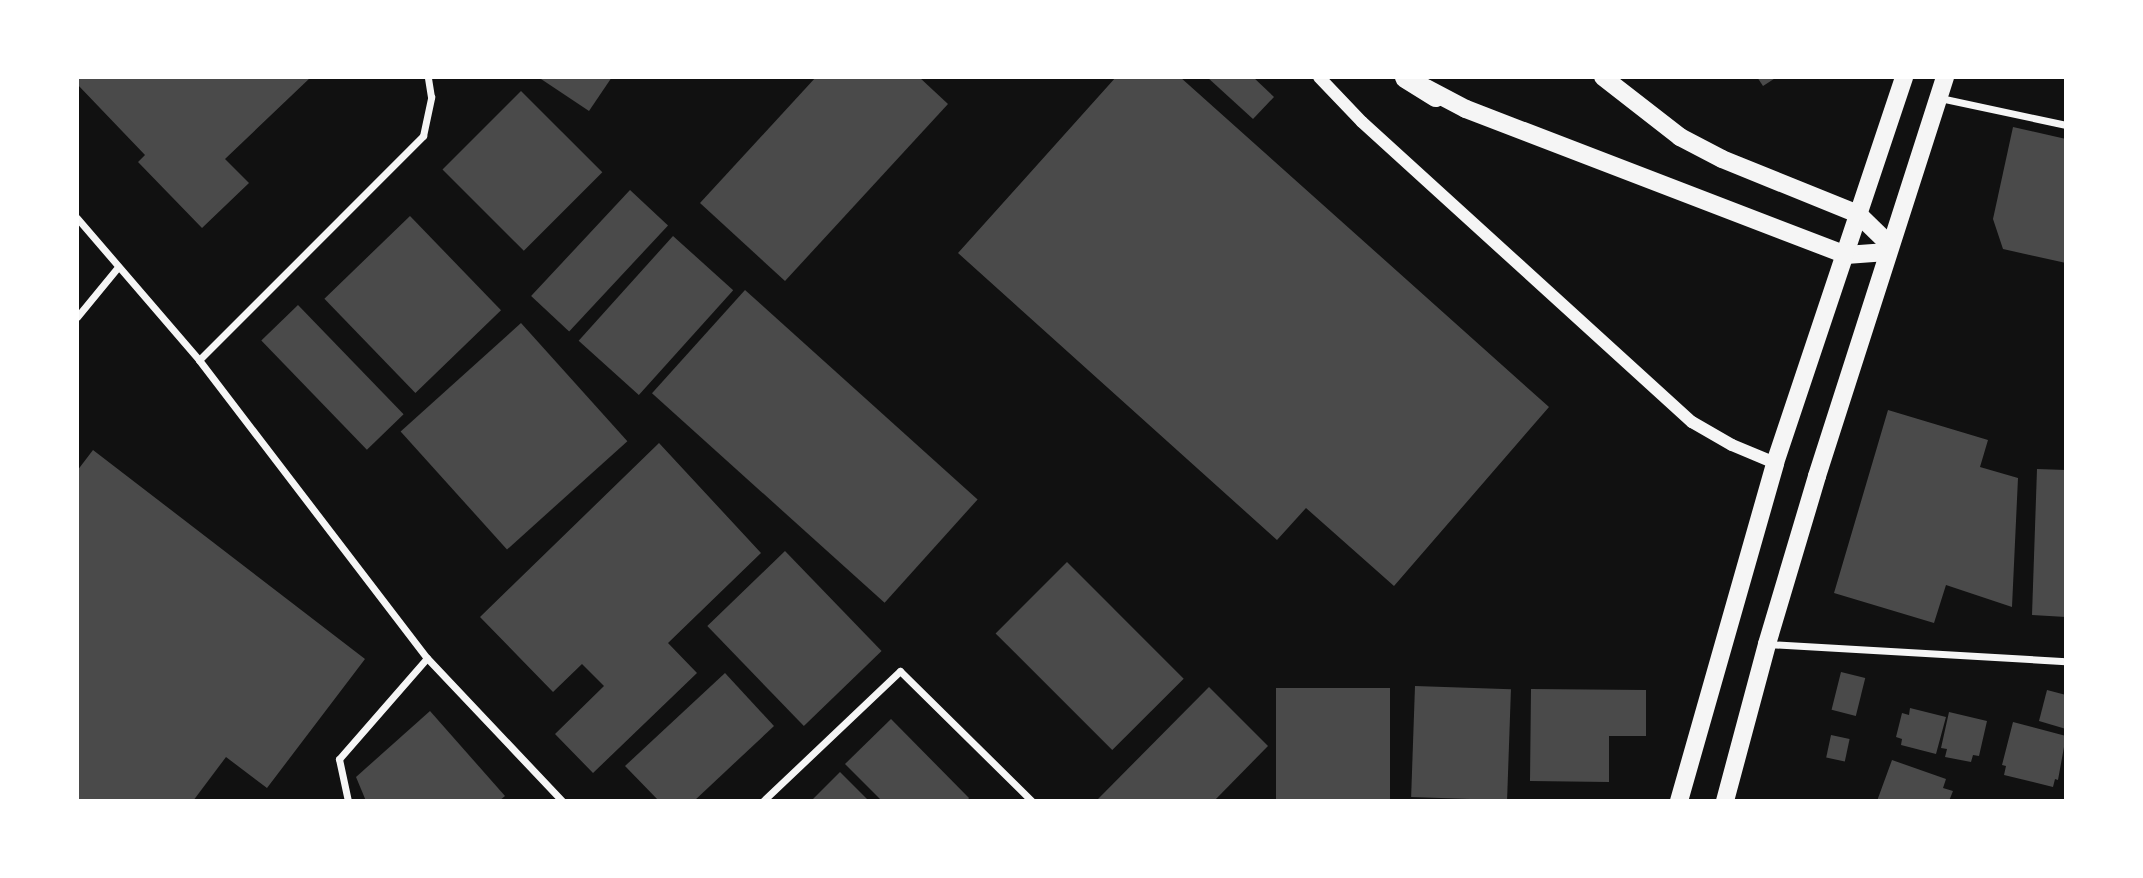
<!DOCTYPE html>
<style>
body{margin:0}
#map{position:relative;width:2143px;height:878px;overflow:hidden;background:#111;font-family:Commissioner,sans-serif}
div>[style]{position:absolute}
.building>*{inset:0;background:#4a4a4a;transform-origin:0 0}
.minor>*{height:7px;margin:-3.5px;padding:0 3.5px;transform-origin:3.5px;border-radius:3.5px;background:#f5f5f5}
.tertiary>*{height:12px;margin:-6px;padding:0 6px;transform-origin:6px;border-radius:6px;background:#f5f5f5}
.primary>*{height:18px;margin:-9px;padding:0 9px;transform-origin:9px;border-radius:9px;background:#f5f5f5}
.motorway>*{height:21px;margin:-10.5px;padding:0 10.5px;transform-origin:10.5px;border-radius:10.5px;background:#f5f5f5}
span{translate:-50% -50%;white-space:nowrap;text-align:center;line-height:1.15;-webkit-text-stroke:6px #fff;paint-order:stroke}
.frame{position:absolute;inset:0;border:79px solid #fff;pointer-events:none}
</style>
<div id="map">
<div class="building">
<div style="clip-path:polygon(77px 77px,311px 77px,225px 159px,249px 183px,202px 228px,138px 162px,145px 155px,77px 84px)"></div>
<div style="clip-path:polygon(538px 77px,612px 77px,589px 111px)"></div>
<div style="clip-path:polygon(816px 77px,919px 77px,948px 104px,785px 281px,700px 203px)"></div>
<div style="clip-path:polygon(1116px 77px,1180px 77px,1549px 407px,1394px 586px,1306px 508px,1277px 540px,958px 253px)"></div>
<div style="clip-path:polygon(1207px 77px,1253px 77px,1274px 97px,1253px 119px)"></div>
<div style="clip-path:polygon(1757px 77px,1777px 77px,1763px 86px)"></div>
<div style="left:521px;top:91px;width:115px;height:111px;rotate:45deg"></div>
<div style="clip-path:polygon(2013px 127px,2066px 139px,2066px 263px,2003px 249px,1993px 219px)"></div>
<div style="left:630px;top:190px;width:52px;height:145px;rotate:43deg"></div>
<div style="left:410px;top:216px;width:131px;height:119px;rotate:46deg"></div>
<div style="left:673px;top:236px;width:81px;height:141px;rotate:42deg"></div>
<div style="left:745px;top:290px;width:313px;height:139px;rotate:42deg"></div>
<div style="left:298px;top:305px;width:152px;height:51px;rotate:46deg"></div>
<div style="left:521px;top:323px;width:159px;height:162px;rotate:48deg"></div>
<div style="clip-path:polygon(1888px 410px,1988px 440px,1980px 467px,2018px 478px,2012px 607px,1946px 585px,1934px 623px,1834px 593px)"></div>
<div style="clip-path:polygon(659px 443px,761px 553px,668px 643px,697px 673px,593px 773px,555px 734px,604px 686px,582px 664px,553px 692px,480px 617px)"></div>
<div style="clip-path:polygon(93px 450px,365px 659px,267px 788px,226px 757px,193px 801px,77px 801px,77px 471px)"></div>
<div style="clip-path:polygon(2037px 469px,2066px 470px,2066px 617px,2032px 615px)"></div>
<div style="left:785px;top:551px;width:139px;height:108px;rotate:46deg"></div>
<div style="left:1067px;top:562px;width:165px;height:101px;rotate:45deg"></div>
<div style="left:1841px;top:672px;width:25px;height:39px;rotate:14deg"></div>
<div style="clip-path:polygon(725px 673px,774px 726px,694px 801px,659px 801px,625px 766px)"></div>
<div style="left:1415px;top:686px;width:96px;height:111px;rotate:2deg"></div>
<div style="clip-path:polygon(1209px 687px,1268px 746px,1214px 801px,1096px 801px)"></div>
<div style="left:1276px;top:688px;width:114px;height:113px"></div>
<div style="clip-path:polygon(1531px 689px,1646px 690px,1646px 736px,1609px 736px,1609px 782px,1530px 781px)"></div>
<div style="clip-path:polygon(2047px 690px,2066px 695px,2066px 729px,2039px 721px)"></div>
<div style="clip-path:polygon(1910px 708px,1946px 717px,1936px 754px,1901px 745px,1902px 739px,1896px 737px,1902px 713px,1909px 715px)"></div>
<div style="clip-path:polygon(430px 711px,505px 796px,499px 801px,366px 801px,356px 777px)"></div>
<div style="clip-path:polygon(1949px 712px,1987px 721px,1979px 756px,1973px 755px,1971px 762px,1945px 757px,1947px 749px,1941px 748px)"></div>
<div style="clip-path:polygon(891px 719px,969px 798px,967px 801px,882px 801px,845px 764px)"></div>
<div style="clip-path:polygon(2013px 722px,2066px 736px,2058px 780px,2055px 779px,2053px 787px,2004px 775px,2006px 766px,2002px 765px)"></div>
<div style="left:1831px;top:735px;width:19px;height:23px;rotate:12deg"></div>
<div style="clip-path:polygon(1892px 760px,1946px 779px,1943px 788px,1953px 791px,1949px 801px,1877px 801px)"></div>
<div style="clip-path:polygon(840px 772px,869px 801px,811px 801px)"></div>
</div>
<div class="minor">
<div style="left:1940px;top:98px;width:129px;rotate:12.1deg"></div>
<div style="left:77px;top:218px;width:187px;rotate:49.3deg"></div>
<div style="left:199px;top:360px;width:375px;rotate:52.6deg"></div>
<div style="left:427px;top:658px;width:197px;rotate:46.6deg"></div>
<div style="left:77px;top:317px;width:65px;rotate:-50.6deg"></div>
<div style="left:199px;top:360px;width:317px;rotate:-45deg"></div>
<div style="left:423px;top:136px;width:40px;rotate:-78deg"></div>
<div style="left:431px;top:97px;width:20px;rotate:-99deg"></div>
<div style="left:1767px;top:644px;width:299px;rotate:3.3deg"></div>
<div style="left:348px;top:801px;width:43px;rotate:-102.1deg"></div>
<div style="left:339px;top:759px;width:134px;rotate:-48.9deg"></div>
<div style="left:763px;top:801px;width:189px;rotate:-43.5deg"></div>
<div style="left:900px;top:671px;width:185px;rotate:44.6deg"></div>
</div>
<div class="tertiary">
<div style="left:1319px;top:77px;width:62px;rotate:46.3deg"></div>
<div style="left:1362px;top:122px;width:446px;rotate:42.3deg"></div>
<div style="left:1692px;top:422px;width:46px;rotate:29.9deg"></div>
<div style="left:1732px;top:445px;width:47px;rotate:22.7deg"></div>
</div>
<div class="primary">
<div style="left:1603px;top:77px;width:98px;rotate:37.9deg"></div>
<div style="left:1680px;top:137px;width:47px;rotate:27.6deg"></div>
<div style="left:1722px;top:159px;width:147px;rotate:22deg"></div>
<div style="left:1858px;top:214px;width:43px;rotate:44.1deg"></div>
<div style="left:1426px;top:88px;width:45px;rotate:27.7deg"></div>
<div style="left:1466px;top:109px;width:407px;rotate:21deg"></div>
<div style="left:1846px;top:255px;width:41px;rotate:-4.2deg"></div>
<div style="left:1679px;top:801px;width:351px;rotate:-74.1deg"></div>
<div style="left:1775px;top:463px;width:407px;rotate:-71.5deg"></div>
<div style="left:1725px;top:801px;width:163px;rotate:-75deg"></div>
<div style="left:1767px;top:644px;width:175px;rotate:-73.4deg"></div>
<div style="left:1817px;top:476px;width:419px;rotate:-72.2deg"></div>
</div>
<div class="motorway">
<div style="left:1405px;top:77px;width:36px;rotate:32deg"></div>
</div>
<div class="frame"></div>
</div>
